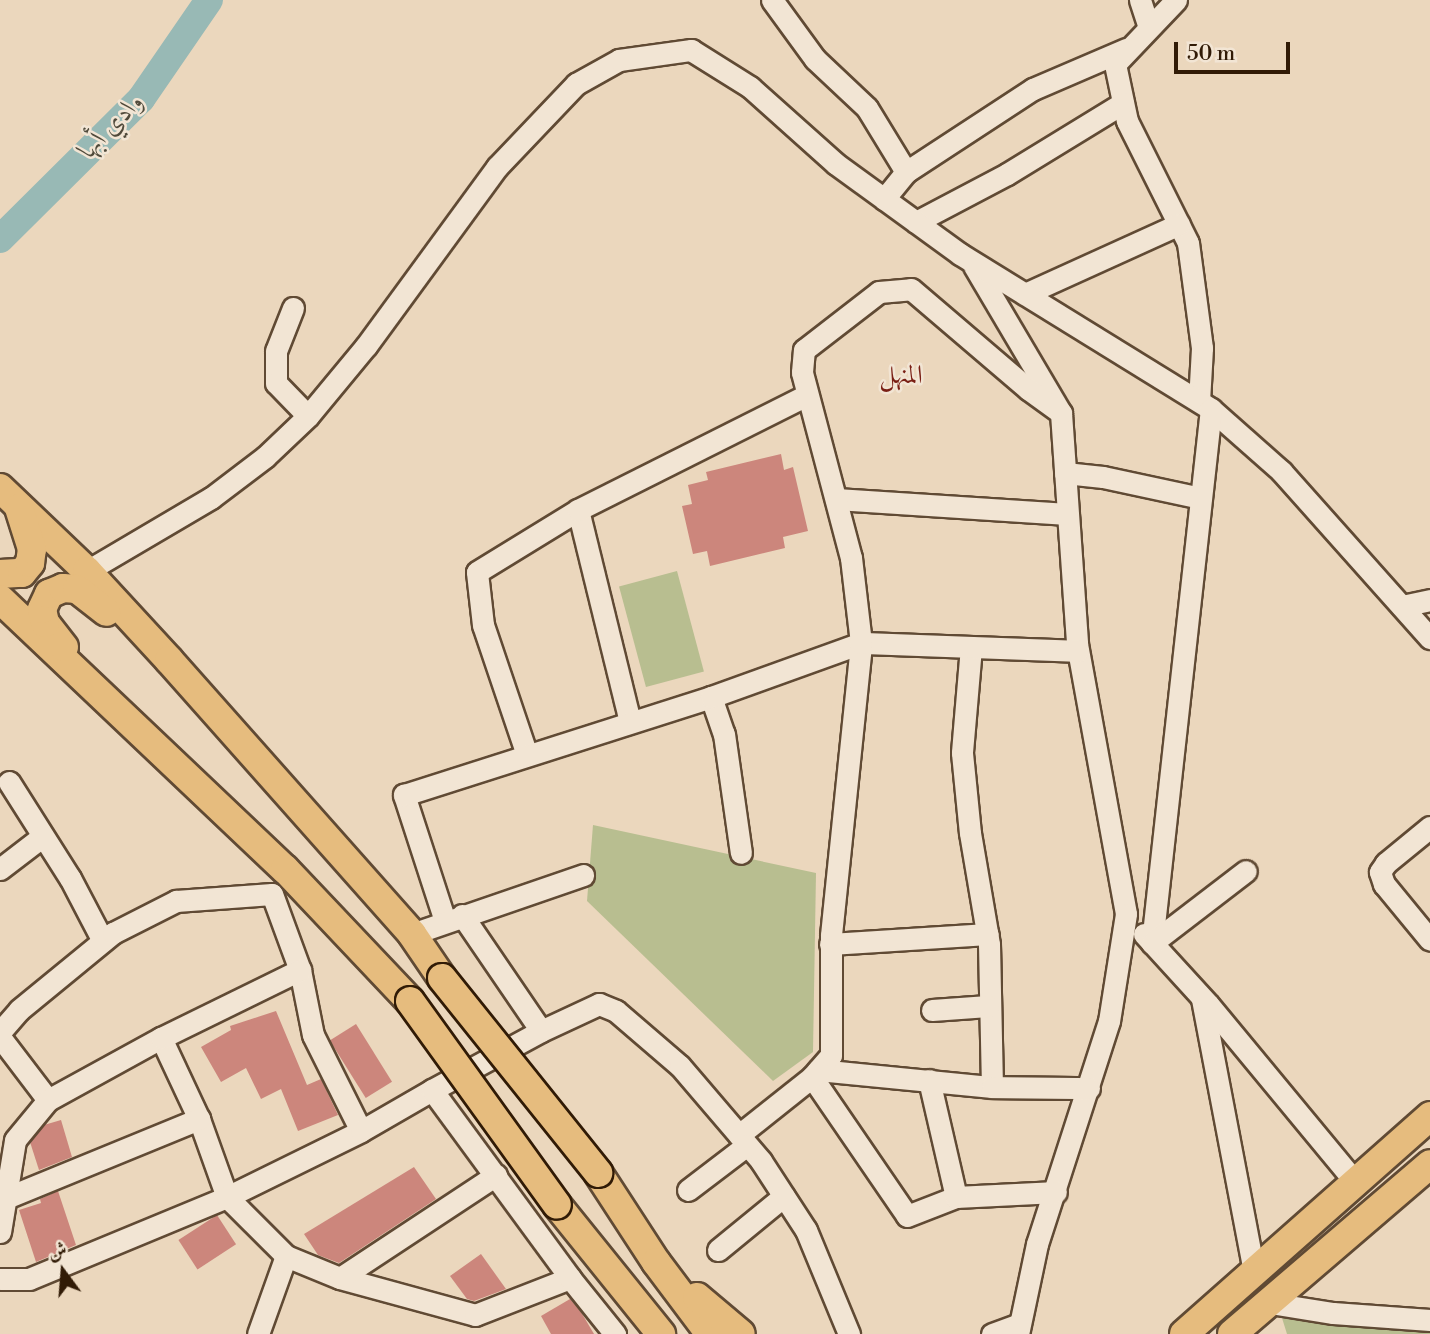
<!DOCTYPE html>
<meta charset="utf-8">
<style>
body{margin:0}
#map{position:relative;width:1430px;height:1334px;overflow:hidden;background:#ebd7bd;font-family:"Libre Bodoni",Amiri,serif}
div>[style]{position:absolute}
.green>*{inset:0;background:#b8be90;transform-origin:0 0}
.river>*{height:28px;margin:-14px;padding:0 14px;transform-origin:14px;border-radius:14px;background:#98b9b5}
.building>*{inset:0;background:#cc867c;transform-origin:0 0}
.roads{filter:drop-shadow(2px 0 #604a34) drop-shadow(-2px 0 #604a34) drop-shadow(0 2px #604a34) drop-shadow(0 -2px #604a34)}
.minor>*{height:21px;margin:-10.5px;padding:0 10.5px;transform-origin:10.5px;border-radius:10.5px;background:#f2e5d4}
.major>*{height:28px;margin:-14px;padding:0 14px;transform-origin:14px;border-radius:14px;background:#e6bc7e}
.bridges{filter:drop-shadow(2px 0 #311b06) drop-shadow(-2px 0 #311b06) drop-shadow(0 2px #311b06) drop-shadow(0 -2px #311b06)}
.major-bridge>*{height:28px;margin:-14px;padding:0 14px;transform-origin:14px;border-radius:14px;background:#e6bc7e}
span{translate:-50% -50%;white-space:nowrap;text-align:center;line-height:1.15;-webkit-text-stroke:5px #f2e5d4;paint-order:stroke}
.water-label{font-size:26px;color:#504a3b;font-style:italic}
.neighbourhood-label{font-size:26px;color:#7a1f14}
.north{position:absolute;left:28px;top:1236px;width:70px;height:70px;-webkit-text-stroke:5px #f2e5d4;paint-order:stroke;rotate:344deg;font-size:19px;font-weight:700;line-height:28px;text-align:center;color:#311b06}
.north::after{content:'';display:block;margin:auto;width:24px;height:32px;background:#311b06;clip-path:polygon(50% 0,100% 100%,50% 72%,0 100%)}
.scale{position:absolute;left:1174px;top:42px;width:116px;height:32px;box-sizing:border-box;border:4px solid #311b06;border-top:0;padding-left:9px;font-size:21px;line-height:24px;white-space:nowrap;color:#311b06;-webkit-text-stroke:5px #f2e5d4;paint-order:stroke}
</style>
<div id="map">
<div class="green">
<div style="left:677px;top:571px;width:104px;height:60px;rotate:75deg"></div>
<div style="clip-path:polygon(593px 825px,816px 873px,813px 1052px,773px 1081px,587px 901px)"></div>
<div style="clip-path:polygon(1282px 1318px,1430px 1332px,1430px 1334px,1287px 1334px)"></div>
</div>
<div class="river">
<div style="left:0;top:239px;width:199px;rotate:-44.8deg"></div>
<div style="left:141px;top:99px;width:120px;rotate:-55.5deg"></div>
</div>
<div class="building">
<div style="clip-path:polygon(781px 454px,784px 470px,793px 467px,808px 531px,783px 537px,785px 548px,710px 566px,707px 551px,693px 554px,682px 506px,692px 504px,688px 485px,708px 480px,706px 472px)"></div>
<div style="clip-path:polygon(276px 1011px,307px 1085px,321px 1079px,338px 1115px,298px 1131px,281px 1089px,261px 1099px,246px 1068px,221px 1082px,201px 1047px,231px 1030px,230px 1026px)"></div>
<div style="left:356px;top:1024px;width:68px;height:31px;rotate:58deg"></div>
<div style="clip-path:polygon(61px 1120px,72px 1157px,39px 1170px,30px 1142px,44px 1125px)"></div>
<div style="clip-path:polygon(414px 1167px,436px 1199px,339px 1263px,318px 1255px,304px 1234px)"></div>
<div style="clip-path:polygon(58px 1191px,76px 1245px,36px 1262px,19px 1210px,41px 1203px,40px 1199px)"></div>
<div style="left:217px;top:1215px;width:35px;height:46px;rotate:57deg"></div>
<div style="clip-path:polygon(481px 1254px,506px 1289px,474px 1301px,467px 1299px,450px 1276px)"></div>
<div style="clip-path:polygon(570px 1299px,581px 1312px,594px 1334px,551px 1334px,541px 1316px)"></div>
</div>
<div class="roads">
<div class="minor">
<div style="left:772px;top:0;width:73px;rotate:53.9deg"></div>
<div style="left:815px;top:59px;width:71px;rotate:43.3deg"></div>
<div style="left:867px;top:108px;width:75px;rotate:58.6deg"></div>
<div style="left:1140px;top:0;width:28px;rotate:72deg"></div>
<div style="left:1176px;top:0;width:88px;rotate:133.6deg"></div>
<div style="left:1115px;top:64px;width:58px;rotate:78.1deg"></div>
<div style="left:1127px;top:121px;width:136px;rotate:63.4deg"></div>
<div style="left:1188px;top:243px;width:106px;rotate:82.4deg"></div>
<div style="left:1202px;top:348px;width:53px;rotate:93.2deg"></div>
<div style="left:884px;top:199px;width:35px;rotate:-51deg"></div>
<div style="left:906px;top:172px;width:152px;rotate:-33.2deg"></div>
<div style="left:1033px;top:89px;width:101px;rotate:-23.3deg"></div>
<div style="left:916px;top:222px;width:103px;rotate:-27.8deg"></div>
<div style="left:1007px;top:174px;width:136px;rotate:-31.5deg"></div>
<div style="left:974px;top:266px;width:171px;rotate:59.4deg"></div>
<div style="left:1061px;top:413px;width:232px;rotate:86deg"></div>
<div style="left:1077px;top:644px;width:274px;rotate:79.7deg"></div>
<div style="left:1126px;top:914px;width:108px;rotate:99deg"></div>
<div style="left:1109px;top:1021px;width:234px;rotate:107.9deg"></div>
<div style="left:1037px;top:1244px;width:92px;rotate:101.9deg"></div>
<div style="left:1025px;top:294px;width:169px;rotate:-24.4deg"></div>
<div style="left:293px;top:308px;width:46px;rotate:111.6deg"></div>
<div style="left:276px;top:351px;width:32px;rotate:90deg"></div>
<div style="left:276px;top:383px;width:46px;rotate:45.9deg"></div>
<div style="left:1065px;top:473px;width:38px;rotate:6deg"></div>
<div style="left:1103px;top:477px;width:100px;rotate:12.1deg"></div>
<div style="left:836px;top:499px;width:232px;rotate:3.7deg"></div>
<div style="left:578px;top:510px;width:217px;rotate:76.2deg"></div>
<div style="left:87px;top:571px;width:144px;rotate:-30.5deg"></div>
<div style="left:211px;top:498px;width:68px;rotate:-37.2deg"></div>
<div style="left:265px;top:457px;width:59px;rotate:-43.6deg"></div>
<div style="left:308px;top:416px;width:91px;rotate:-50.4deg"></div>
<div style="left:366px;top:346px;width:222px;rotate:-53.8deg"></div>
<div style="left:497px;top:167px;width:115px;rotate:-46.4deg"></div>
<div style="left:576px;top:84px;width:49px;rotate:-29.2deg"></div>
<div style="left:619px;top:60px;width:73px;rotate:-7.9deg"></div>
<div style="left:691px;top:50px;width:70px;rotate:32.1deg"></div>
<div style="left:750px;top:87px;width:115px;rotate:41.8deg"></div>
<div style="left:836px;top:164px;width:153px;rotate:36deg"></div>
<div style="left:960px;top:254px;width:295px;rotate:31.7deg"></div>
<div style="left:1211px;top:409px;width:94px;rotate:41.5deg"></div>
<div style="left:1281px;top:471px;width:224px;rotate:48.3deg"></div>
<div style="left:1402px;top:606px;width:29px;rotate:-12deg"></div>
<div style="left:971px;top:647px;width:106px;rotate:94.9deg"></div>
<div style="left:962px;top:753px;width:80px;rotate:84.3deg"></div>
<div style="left:970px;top:833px;width:113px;rotate:80.3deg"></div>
<div style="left:989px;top:944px;width:143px;rotate:88.8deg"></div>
<div style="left:711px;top:697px;width:39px;rotate:71deg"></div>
<div style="left:724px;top:734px;width:120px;rotate:81.9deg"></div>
<div style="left:527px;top:755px;width:137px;rotate:-108.7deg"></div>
<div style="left:483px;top:625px;width:53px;rotate:-96.5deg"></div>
<div style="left:477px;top:572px;width:119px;rotate:-31.5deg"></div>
<div style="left:578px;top:510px;width:256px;rotate:-26.7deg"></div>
<div style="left:9px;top:782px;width:114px;rotate:57.6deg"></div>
<div style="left:70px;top:878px;width:71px;rotate:62.4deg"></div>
<div style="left:1430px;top:827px;width:57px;rotate:140.7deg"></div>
<div style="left:1386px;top:863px;width:11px;rotate:124deg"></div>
<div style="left:1380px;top:872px;width:13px;rotate:72deg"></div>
<div style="left:1384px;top:884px;width:72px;rotate:50.6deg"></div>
<div style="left:0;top:869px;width:54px;rotate:-37.5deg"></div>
<div style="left:462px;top:915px;width:140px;rotate:55.7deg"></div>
<div style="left:541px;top:1031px;width:64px;rotate:-25deg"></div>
<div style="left:599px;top:1004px;width:18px;rotate:22deg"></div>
<div style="left:616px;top:1011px;width:84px;rotate:40.7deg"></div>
<div style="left:680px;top:1066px;width:125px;rotate:49.5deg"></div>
<div style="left:761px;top:1161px;width:82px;rotate:56.9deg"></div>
<div style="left:806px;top:1230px;width:113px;rotate:67.5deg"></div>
<div style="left:445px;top:921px;width:133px;rotate:-108deg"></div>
<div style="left:404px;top:795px;width:322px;rotate:-17.7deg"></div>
<div style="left:711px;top:697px;width:159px;rotate:-19.8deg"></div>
<div style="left:861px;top:643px;width:217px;rotate:2.1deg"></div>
<div style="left:412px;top:934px;width:181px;rotate:-19deg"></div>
<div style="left:1144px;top:934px;width:95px;rotate:47.6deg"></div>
<div style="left:1208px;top:1004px;width:232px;rotate:50.4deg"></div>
<div style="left:1152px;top:943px;width:537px;rotate:-83.7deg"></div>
<div style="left:1152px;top:943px;width:118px;rotate:-37.5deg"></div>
<div style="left:830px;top:944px;width:158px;rotate:-3.6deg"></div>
<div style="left:1202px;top:999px;width:278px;rotate:79.2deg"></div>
<div style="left:932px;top:1010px;width:56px;rotate:-4.1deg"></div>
<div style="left:0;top:1032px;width:29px;rotate:-49deg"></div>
<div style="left:19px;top:1010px;width:122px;rotate:-39.3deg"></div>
<div style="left:113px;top:933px;width:71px;rotate:-26.9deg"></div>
<div style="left:176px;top:901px;width:96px;rotate:-4.2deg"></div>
<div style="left:272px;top:894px;width:81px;rotate:69.8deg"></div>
<div style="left:300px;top:970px;width:66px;rotate:78.7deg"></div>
<div style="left:313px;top:1035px;width:107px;rotate:63.4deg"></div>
<div style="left:0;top:1037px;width:79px;rotate:52.7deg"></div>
<div style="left:161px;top:1038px;width:89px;rotate:64.9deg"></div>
<div style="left:199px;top:1119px;width:83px;rotate:70.3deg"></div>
<div style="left:227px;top:1197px;width:83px;rotate:45deg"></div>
<div style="left:286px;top:1256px;width:58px;rotate:22.2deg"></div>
<div style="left:340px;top:1278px;width:140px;rotate:15.3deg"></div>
<div style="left:475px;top:1315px;width:102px;rotate:-21.3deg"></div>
<div style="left:818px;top:1070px;width:175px;rotate:5.6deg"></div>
<div style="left:992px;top:1087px;width:97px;rotate:0.6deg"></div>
<div style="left:812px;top:1077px;width:168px;rotate:55.6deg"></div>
<div style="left:907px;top:1216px;width:53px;rotate:-21.2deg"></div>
<div style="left:956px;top:1197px;width:100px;rotate:-2.9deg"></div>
<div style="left:929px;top:1080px;width:120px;rotate:77deg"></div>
<div style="left:432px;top:1090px;width:124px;rotate:-28.4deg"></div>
<div style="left:739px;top:1135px;width:93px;rotate:-38.5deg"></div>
<div style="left:812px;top:1077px;width:29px;rotate:-49deg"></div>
<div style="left:831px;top:1055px;width:120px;rotate:-90deg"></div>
<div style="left:831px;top:935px;width:294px;rotate:-84.1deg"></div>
<div style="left:861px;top:643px;width:86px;rotate:-96.7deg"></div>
<div style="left:851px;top:558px;width:192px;rotate:-104.8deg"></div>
<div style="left:802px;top:372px;width:22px;rotate:-85deg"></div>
<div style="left:804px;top:350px;width:95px;rotate:-37.7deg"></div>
<div style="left:879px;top:292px;width:32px;rotate:-5deg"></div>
<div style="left:911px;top:289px;width:154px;rotate:40.5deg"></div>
<div style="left:1028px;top:389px;width:41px;rotate:36deg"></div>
<div style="left:688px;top:1190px;width:74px;rotate:-37.3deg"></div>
<div style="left:6px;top:1198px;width:209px;rotate:-22.3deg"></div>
<div style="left:0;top:1232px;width:93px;rotate:-80.7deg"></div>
<div style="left:15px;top:1140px;width:52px;rotate:-50.5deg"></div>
<div style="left:48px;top:1100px;width:129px;rotate:-28.8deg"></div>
<div style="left:161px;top:1038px;width:155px;rotate:-26.1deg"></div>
<div style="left:718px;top:1250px;width:85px;rotate:-39.3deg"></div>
<div style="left:340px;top:1278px;width:187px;rotate:-33.4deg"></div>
<div style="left:0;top:1279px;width:29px"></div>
<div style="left:29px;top:1279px;width:214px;rotate:-22.5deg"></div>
<div style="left:227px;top:1197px;width:149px;rotate:-26.2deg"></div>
<div style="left:361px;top:1131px;width:82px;rotate:-30deg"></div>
<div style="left:432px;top:1090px;width:233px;rotate:53.7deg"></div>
<div style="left:570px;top:1278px;width:72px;rotate:51.2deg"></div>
<div style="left:1270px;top:1303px;width:64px;rotate:9deg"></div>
<div style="left:1333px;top:1313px;width:97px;rotate:4.1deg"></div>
<div style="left:258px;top:1334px;width:83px;rotate:-70.3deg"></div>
<div style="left:992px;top:1334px;width:29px;rotate:-20deg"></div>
</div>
<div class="major">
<div style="left:0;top:488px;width:120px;rotate:43.7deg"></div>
<div style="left:87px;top:571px;width:121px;rotate:47.3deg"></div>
<div style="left:169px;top:660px;width:366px;rotate:48.4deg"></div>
<div style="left:412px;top:934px;width:53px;rotate:55.7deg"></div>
<div style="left:0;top:574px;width:22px;rotate:-3deg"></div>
<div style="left:22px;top:573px;width:13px;rotate:-51deg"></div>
<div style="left:30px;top:563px;width:14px;rotate:-82deg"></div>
<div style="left:32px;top:549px;width:43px;rotate:-107.6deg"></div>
<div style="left:0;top:599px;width:393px;rotate:43.5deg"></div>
<div style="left:285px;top:869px;width:182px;rotate:46.6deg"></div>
<div style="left:64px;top:647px;width:31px;rotate:-128deg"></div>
<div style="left:45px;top:623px;width:14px;rotate:-102deg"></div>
<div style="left:42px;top:609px;width:17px;rotate:-65deg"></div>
<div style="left:49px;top:594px;width:15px;rotate:-23deg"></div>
<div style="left:63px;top:588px;width:14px;rotate:4deg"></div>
<div style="left:77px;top:589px;width:37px;rotate:38deg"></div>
<div style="left:598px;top:1173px;width:106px;rotate:56.9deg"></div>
<div style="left:656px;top:1262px;width:90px;rotate:53.1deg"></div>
<div style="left:557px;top:1205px;width:166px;rotate:51.1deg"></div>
<div style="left:697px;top:1297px;width:57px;rotate:40.1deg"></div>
<div style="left:1184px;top:1334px;width:329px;rotate:-41.5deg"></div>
<div style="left:1232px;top:1334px;width:261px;rotate:-40.6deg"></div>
</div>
</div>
<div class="bridges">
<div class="major-bridge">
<div style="left:442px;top:978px;width:250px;rotate:51.3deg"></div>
<div style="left:410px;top:1001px;width:251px;rotate:54.2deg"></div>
</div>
</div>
<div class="water-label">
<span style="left:112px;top:126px;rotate:-46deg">وادي أبها</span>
</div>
<div class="neighbourhood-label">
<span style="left:901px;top:376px">المنهل</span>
</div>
<div class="north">ش</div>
<div class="scale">50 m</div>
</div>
